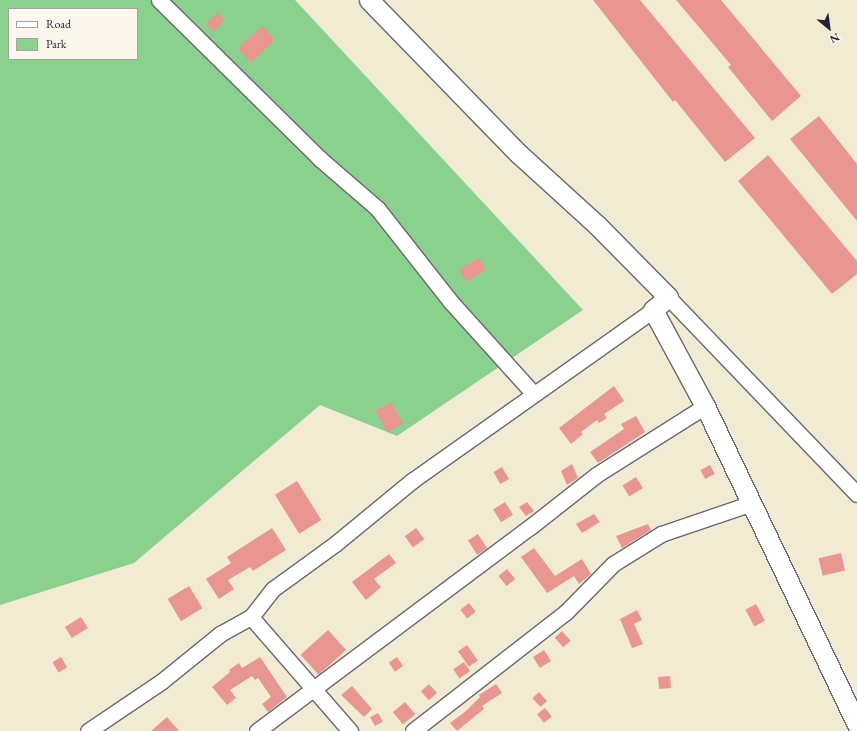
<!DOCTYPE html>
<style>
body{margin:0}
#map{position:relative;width:857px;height:731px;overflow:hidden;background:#f2ebd4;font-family:"EB Garamond",serif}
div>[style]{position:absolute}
.green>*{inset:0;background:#89d18d}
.building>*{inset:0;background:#e99691;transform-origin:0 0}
.roads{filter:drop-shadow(1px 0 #6b6871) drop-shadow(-1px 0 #6b6871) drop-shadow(0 1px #6b6871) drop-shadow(0 -1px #6b6871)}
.minor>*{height:15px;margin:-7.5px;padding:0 7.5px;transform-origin:7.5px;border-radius:7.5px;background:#fff}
.major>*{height:19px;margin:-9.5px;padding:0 9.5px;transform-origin:9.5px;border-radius:9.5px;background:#fff}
span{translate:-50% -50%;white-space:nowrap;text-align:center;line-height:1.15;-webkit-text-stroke:4px #fbf7ec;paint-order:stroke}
.legend{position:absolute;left:8px;top:8px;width:130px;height:52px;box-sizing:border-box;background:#fbf7ec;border:1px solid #a4a2a5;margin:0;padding:5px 7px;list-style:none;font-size:12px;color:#22223b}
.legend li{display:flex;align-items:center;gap:8px;height:20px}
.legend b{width:20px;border:1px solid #a4a2a5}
.north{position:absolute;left:809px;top:8px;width:40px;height:40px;-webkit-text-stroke:3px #fbf7ec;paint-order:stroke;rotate:151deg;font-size:11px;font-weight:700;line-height:16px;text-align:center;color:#22223b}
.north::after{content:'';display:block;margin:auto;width:14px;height:18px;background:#22223b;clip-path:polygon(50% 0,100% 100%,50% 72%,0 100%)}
</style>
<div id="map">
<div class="green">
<div style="clip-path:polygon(evenodd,0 0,295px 0,583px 310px,397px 436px,320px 405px,134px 563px,0 605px,0 0,9px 9px,137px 9px,137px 59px,9px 59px,9px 9px)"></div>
</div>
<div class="building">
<div style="clip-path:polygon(593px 0,640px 0,755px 138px,725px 162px,675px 100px,673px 102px)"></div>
<div style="clip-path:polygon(676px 0,721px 0,801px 96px,772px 121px,728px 67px,731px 65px)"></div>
<div style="left:217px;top:13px;width:11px;height:16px;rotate:45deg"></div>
<div style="left:262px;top:26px;width:19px;height:33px;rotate:47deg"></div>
<div style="clip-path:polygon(819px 116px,857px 164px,857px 221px,790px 139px)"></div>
<div style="clip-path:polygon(768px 155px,857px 261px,857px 274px,832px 294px,738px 181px)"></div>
<div style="left:479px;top:258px;width:14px;height:23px;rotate:60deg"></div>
<div style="clip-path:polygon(614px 386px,624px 401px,604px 414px,607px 418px,599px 423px,597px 420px,581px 432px,583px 434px,571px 444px,559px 428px)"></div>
<div style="left:391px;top:402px;width:25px;height:18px;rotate:61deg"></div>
<div style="clip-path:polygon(636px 416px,645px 432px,598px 463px,590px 452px,624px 429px,621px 424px)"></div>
<div style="clip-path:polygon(572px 464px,578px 478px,567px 485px,561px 471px)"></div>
<div style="left:710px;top:465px;width:10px;height:11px;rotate:61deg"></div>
<div style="left:502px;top:467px;width:14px;height:10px;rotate:60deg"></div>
<div style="left:636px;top:477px;width:13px;height:16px;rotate:58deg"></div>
<div style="left:297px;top:481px;width:46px;height:26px;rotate:58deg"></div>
<div style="left:505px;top:502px;width:15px;height:14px;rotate:58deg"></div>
<div style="clip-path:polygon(527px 502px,534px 511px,526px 516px,519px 507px)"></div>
<div style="clip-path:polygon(594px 514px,600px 522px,582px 533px,576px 524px)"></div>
<div style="clip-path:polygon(648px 524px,651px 530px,622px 548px,616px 536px)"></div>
<div style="clip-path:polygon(272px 528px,286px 550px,253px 571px,250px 567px,228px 580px,234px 589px,219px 599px,206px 579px,231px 563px,227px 557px)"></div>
<div style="left:416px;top:528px;width:14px;height:14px;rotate:54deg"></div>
<div style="left:478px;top:534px;width:17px;height:12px;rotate:57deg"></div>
<div style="clip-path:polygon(534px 548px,555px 576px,582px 559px,591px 574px,579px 584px,574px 576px,547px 593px,521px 557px)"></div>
<div style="left:841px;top:553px;width:18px;height:23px;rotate:77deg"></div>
<div style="clip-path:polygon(389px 554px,396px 563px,374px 579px,381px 587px,366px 600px,352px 582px)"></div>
<div style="left:507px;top:569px;width:13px;height:11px;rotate:51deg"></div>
<div style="left:189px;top:586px;width:26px;height:25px;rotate:59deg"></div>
<div style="left:469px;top:603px;width:11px;height:11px;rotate:52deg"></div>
<div style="left:756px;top:604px;width:19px;height:12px;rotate:62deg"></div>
<div style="clip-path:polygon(637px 610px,642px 620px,634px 624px,643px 644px,632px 648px,620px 619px)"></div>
<div style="left:81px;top:617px;width:13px;height:19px;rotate:58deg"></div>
<div style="left:328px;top:630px;width:27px;height:37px;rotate:48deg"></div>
<div style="left:562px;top:631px;width:13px;height:10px;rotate:48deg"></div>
<div style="left:467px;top:645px;width:19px;height:11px;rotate:55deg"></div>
<div style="left:544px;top:650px;width:13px;height:13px;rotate:58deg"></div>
<div style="left:61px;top:657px;width:12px;height:10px;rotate:59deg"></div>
<div style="clip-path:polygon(260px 657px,287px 697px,268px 712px,262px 704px,271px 697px,258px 678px,255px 680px,252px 676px,230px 690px,236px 698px,227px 705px,212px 687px,230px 672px,229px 670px,239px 663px,242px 668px)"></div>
<div style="left:397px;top:657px;width:11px;height:10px;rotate:56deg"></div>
<div style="left:464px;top:662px;width:11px;height:13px;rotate:56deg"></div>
<div style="left:670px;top:676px;width:12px;height:12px;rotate:85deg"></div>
<div style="left:429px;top:684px;width:12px;height:11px;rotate:48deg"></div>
<div style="clip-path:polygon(496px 684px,502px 693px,482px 706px,484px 709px,457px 731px,450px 723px,466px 711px,480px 697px,479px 695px)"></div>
<div style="clip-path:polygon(352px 686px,372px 709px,364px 717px,341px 695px)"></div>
<div style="left:539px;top:692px;width:12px;height:9px;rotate:48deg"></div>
<div style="left:405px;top:702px;width:16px;height:16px;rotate:50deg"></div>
<div style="left:545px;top:708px;width:11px;height:10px;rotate:52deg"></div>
<div style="left:378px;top:713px;width:10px;height:9px;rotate:61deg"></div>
<div style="clip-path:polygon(167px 717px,179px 731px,151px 731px)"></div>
</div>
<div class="roads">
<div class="minor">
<div style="left:159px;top:0;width:225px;rotate:44.6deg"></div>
<div style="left:319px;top:158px;width:77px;rotate:40.8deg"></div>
<div style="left:377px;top:208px;width:120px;rotate:51.8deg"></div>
<div style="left:451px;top:302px;width:122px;rotate:48deg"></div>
<div style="left:668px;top:297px;width:273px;rotate:46.2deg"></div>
<div style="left:251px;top:617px;width:151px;rotate:49deg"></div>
<div style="left:88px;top:731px;width:89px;rotate:-34deg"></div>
<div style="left:162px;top:681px;width:75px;rotate:-39deg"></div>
<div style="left:220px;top:634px;width:35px;rotate:-29deg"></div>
<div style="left:251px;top:617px;width:36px;rotate:-52deg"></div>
<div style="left:273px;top:589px;width:77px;rotate:-36deg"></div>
<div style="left:335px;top:544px;width:101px;rotate:-39.4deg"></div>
<div style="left:413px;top:480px;width:294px;rotate:-35.3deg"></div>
<div style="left:257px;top:731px;width:341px;rotate:-36.8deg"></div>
<div style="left:530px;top:527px;width:84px;rotate:-38.2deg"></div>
<div style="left:596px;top:475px;width:129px;rotate:-32.3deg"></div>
<div style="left:413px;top:731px;width:194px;rotate:-37.9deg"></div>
<div style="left:566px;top:612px;width:67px;rotate:-45.6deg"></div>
<div style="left:613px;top:564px;width:57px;rotate:-32deg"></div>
<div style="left:661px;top:534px;width:96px;rotate:-18.8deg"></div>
</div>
<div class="major">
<div style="left:369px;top:0;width:215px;rotate:45.8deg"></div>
<div style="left:519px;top:154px;width:105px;rotate:42.3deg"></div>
<div style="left:597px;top:225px;width:101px;rotate:45.4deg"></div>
<div style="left:668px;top:297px;width:20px;rotate:139deg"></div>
<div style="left:653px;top:310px;width:109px;rotate:61.6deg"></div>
<div style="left:705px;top:406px;width:353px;rotate:64.5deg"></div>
</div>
</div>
<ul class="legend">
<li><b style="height:5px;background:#fff"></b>Road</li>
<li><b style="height:11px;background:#89d18d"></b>Park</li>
</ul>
<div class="north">N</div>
</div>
